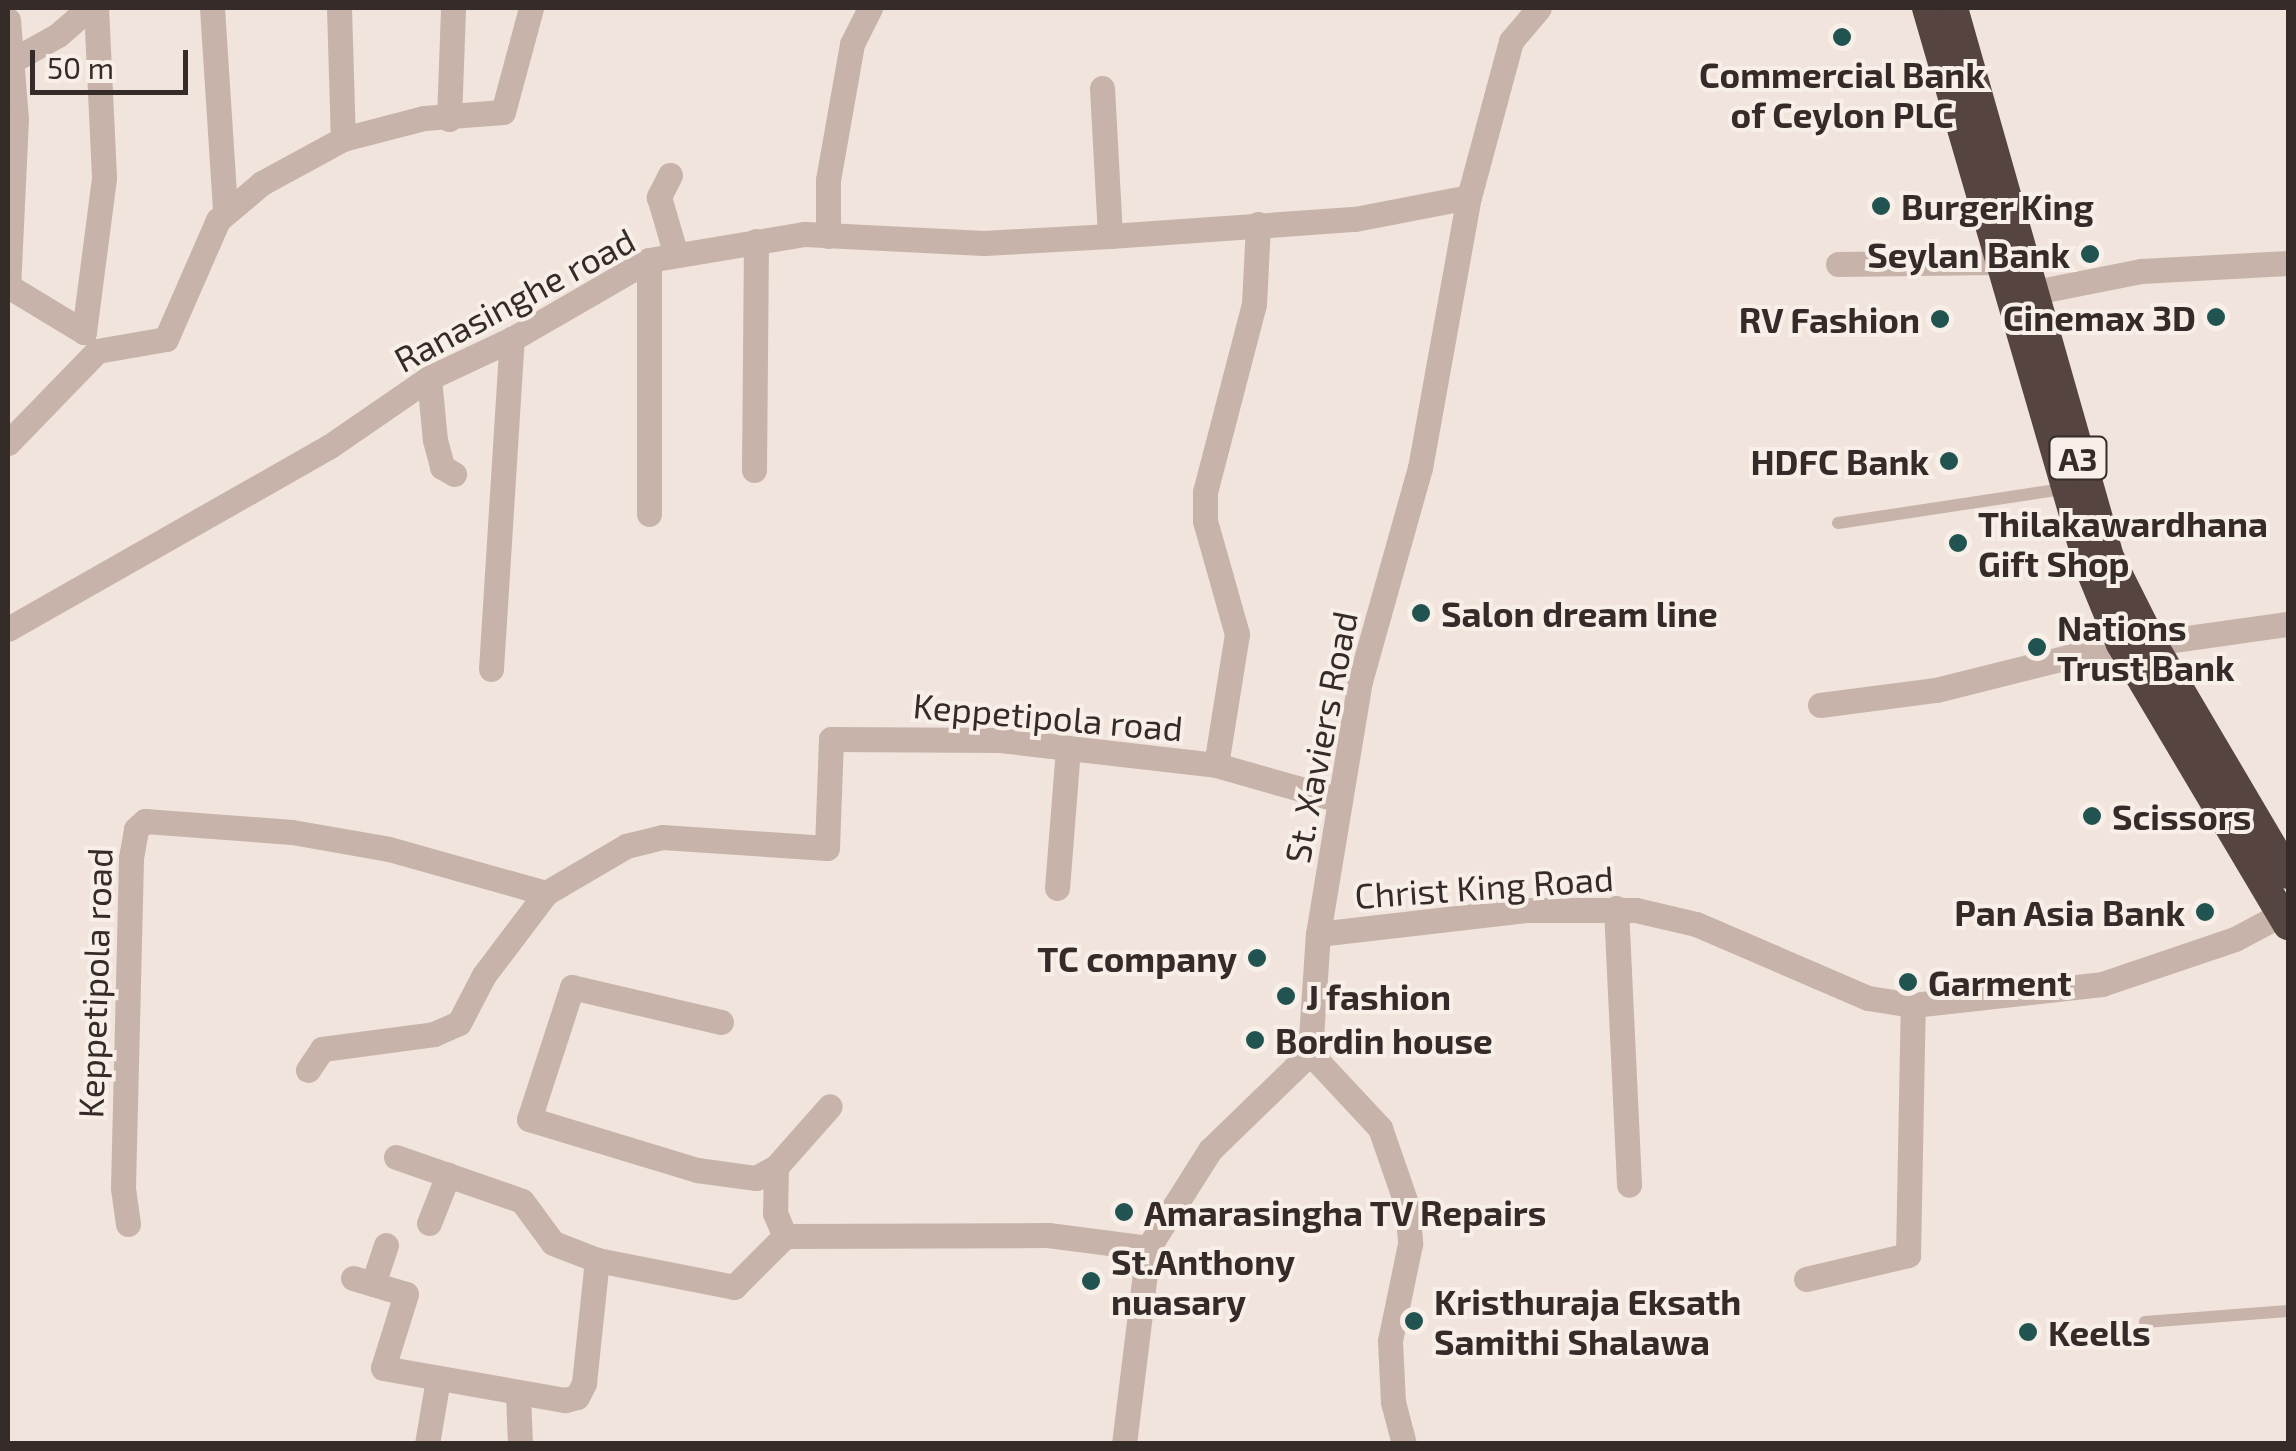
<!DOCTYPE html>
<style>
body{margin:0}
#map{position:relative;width:2296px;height:1451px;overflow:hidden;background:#f0e4dc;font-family:"Exo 2",sans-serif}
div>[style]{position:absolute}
.lane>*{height:12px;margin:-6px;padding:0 6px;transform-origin:6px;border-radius:6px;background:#c7b3a9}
.street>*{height:25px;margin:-12.5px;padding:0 12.5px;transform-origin:12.5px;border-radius:12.5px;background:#c7b3a9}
.highway>*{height:30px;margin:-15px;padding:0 15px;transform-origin:15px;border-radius:15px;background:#554440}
.dots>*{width:28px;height:28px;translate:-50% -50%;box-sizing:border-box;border:5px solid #f8efe8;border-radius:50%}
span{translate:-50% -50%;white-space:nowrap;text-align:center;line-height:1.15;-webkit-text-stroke:8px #f8efe8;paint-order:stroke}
.shield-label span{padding:2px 8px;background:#f8efe8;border:2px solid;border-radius:8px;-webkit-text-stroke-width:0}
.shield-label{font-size:32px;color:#352b28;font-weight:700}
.poi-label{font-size:35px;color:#352b28;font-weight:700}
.left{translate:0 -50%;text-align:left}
.right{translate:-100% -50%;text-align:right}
.street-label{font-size:35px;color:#352b28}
.frame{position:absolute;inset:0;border:10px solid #352b28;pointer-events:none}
.scale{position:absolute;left:30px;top:50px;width:158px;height:45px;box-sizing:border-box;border:5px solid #352b28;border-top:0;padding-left:12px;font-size:30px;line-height:35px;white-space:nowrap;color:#352b28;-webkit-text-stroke:8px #f8efe8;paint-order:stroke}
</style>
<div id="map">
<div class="lane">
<div style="left:1838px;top:523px;width:228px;rotate:-8.6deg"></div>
<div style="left:2145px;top:1322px;width:143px;rotate:-4.4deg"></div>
</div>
<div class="street">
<div style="left:212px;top:8px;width:203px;rotate:86.3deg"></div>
<div style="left:339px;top:8px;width:131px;rotate:88.3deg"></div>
<div style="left:8px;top:20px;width:99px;rotate:85.4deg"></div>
<div style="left:16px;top:119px;width:168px;rotate:92.7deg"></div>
<div style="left:8px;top:63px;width:57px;rotate:-29.2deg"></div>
<div style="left:58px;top:35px;width:41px;rotate:-41.1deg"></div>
<div style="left:1102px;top:88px;width:148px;rotate:86.9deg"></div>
<div style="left:449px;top:119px;width:111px;rotate:-87.9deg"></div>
<div style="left:670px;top:175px;width:25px;rotate:117deg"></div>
<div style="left:659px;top:197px;width:60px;rotate:73.7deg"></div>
<div style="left:828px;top:236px;width:56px;rotate:-90deg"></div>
<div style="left:828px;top:180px;width:138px;rotate:-80deg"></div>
<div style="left:852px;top:44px;width:40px;rotate:-63.4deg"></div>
<div style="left:649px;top:260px;width:254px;rotate:90deg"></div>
<div style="left:1838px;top:264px;width:160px;rotate:-0.7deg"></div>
<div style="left:8px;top:286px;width:89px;rotate:31.2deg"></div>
<div style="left:84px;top:332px;width:156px;rotate:-82.6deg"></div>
<div style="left:104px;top:177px;width:169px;rotate:-92.7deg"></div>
<div style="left:2035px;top:292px;width:108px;rotate:-11.2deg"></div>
<div style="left:2141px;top:271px;width:147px;rotate:-3.1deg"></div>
<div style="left:429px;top:378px;width:62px;rotate:84.5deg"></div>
<div style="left:435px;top:440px;width:28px;rotate:75deg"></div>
<div style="left:442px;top:467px;width:14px;rotate:30deg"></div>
<div style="left:8px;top:443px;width:128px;rotate:-45.9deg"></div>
<div style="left:97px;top:351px;width:70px;rotate:-9.9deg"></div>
<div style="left:166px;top:339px;width:130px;rotate:-66.4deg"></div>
<div style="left:218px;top:220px;width:57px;rotate:-40.1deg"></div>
<div style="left:262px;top:183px;width:92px;rotate:-28.5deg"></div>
<div style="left:343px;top:139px;width:84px;rotate:-14.5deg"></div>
<div style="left:424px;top:118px;width:79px;rotate:-4.3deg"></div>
<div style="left:503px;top:112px;width:108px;rotate:-74.9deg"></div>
<div style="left:754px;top:470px;width:229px;rotate:-89.5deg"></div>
<div style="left:8px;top:629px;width:370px;rotate:-29.6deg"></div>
<div style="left:330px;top:446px;width:120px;rotate:-34.5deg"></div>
<div style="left:429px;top:378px;width:92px;rotate:-25.2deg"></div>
<div style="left:512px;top:339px;width:158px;rotate:-30deg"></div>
<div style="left:649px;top:260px;width:158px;rotate:-9.5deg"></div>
<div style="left:805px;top:234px;width:179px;rotate:2.9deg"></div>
<div style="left:984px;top:243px;width:126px;rotate:-3.2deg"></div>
<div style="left:1110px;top:236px;width:246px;rotate:-4deg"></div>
<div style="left:1355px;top:219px;width:116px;rotate:-10.9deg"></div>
<div style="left:2152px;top:643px;width:137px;rotate:-8deg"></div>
<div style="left:491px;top:669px;width:331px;rotate:-86.4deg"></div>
<div style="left:1820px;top:705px;width:117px;rotate:-7.4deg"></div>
<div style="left:1936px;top:690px;width:191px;rotate:-14deg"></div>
<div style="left:1216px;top:765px;width:133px;rotate:-80.9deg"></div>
<div style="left:1237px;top:634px;width:117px;rotate:-105.8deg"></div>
<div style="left:1205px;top:521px;width:29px;rotate:-90deg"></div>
<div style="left:1205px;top:492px;width:194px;rotate:-75.4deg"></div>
<div style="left:1254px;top:304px;width:80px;rotate:-87.1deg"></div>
<div style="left:1057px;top:888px;width:139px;rotate:-85.5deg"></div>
<div style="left:1616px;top:908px;width:277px;rotate:87.3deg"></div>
<div style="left:1318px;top:934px;width:207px;rotate:-6.6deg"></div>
<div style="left:1524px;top:910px;width:112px"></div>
<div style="left:1636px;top:910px;width:62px;rotate:13.1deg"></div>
<div style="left:1696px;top:924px;width:187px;rotate:23.3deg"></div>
<div style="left:1868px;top:998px;width:46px;rotate:8.8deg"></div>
<div style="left:1913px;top:1005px;width:190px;rotate:-6.3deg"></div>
<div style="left:2102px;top:984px;width:140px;rotate:-18.7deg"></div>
<div style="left:2235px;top:939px;width:53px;rotate:-28deg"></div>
<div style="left:721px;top:1022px;width:153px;rotate:-166.8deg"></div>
<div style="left:572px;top:987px;width:139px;rotate:108deg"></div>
<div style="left:529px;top:1119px;width:176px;rotate:16.9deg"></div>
<div style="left:697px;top:1170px;width:60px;rotate:7.7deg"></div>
<div style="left:756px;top:1178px;width:23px;rotate:-29deg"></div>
<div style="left:776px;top:1167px;width:46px;rotate:91.2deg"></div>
<div style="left:775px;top:1213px;width:25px;rotate:67deg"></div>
<div style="left:785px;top:1236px;width:263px;rotate:-0.2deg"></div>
<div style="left:1048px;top:1235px;width:101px;rotate:7.4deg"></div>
<div style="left:1310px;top:1053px;width:103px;rotate:47deg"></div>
<div style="left:1380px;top:1128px;width:83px;rotate:70.9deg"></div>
<div style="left:1407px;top:1206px;width:38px;rotate:85deg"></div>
<div style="left:1410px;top:1244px;width:99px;rotate:101.7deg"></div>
<div style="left:1390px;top:1341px;width:61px;rotate:87.2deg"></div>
<div style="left:1393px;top:1402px;width:43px;rotate:75.3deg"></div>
<div style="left:308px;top:1070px;width:25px;rotate:-56deg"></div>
<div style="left:322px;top:1049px;width:113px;rotate:-7.6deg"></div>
<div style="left:434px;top:1034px;width:27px;rotate:-24deg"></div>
<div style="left:459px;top:1023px;width:54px;rotate:-62.5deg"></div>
<div style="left:484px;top:975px;width:103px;rotate:-52.9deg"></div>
<div style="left:396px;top:1157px;width:133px;rotate:19.2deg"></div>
<div style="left:522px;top:1201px;width:52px;rotate:53.6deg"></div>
<div style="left:553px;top:1243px;width:47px;rotate:21.1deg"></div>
<div style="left:597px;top:1260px;width:140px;rotate:11.1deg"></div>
<div style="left:734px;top:1287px;width:72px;rotate:-45deg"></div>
<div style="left:776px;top:1167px;width:81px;rotate:-48.5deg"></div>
<div style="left:429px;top:1223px;width:52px;rotate:-68.4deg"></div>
<div style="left:128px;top:1224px;width:37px;rotate:-98deg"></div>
<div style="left:123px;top:1187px;width:329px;rotate:-88.6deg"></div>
<div style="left:131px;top:858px;width:29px;rotate:-80deg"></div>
<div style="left:136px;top:829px;width:12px;rotate:-42deg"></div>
<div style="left:145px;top:821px;width:147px;rotate:4.3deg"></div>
<div style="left:292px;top:832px;width:98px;rotate:9.9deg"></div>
<div style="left:389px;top:849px;width:163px;rotate:15.7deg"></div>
<div style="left:546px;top:893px;width:93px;rotate:-30.4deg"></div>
<div style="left:626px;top:846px;width:37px;rotate:-14deg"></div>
<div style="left:662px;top:837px;width:165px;rotate:3.8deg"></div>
<div style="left:827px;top:848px;width:109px;rotate:-87.9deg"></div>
<div style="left:831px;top:739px;width:169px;rotate:0.3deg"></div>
<div style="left:1000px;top:740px;width:217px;rotate:6.6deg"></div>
<div style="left:1216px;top:765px;width:129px;rotate:15.8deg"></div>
<div style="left:353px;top:1278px;width:55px;rotate:16.8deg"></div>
<div style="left:406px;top:1294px;width:77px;rotate:107.3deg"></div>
<div style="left:383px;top:1368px;width:185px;rotate:10deg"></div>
<div style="left:565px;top:1400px;width:12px;rotate:-14deg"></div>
<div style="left:577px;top:1397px;width:16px;rotate:-63deg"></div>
<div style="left:584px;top:1383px;width:124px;rotate:-84deg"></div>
<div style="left:1806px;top:1279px;width:105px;rotate:-13.2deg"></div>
<div style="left:1908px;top:1255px;width:250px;rotate:-88.9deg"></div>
<div style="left:373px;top:1284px;width:41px;rotate:-71.6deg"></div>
<div style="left:518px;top:1393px;width:51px;rotate:87.8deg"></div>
<div style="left:427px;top:1444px;width:66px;rotate:-80.4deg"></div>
<div style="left:1124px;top:1444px;width:197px;rotate:-83deg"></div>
<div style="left:1148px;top:1248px;width:116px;rotate:-57.7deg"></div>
<div style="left:1210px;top:1150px;width:139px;rotate:-44.1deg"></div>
<div style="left:1310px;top:1053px;width:119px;rotate:-86.2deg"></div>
<div style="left:1318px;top:934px;width:256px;rotate:-80.6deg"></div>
<div style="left:1360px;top:681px;width:221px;rotate:-74.3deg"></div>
<div style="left:1420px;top:468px;width:275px;rotate:-79.8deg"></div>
<div style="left:1469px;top:197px;width:162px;rotate:-74.9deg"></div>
<div style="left:1511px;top:41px;width:43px;rotate:-49.7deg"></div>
</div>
<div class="highway">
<div style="left:1927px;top:8px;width:581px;rotate:73.81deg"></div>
<div style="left:2089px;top:566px;width:84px;rotate:67.7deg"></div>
<div style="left:2121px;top:644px;width:327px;rotate:59.3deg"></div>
<div style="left:1953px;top:8px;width:571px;rotate:74.14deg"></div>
<div style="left:2109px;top:557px;width:96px;rotate:63.4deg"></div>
<div style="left:2152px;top:643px;width:268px;rotate:59.5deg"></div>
</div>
<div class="dots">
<div style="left:1842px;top:37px;background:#215450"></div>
<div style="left:1881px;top:206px;background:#215450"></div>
<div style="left:2090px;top:254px;background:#215450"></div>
<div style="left:2216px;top:317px;background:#215450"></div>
<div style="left:1940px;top:319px;background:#215450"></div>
<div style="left:1949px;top:461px;background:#215450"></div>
<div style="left:1958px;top:543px;background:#215450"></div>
<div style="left:1421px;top:613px;background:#215450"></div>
<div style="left:2037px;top:647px;background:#215450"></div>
<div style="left:2092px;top:816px;background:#215450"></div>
<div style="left:2205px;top:912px;background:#215450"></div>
<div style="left:1257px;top:958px;background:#215450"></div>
<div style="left:1908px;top:982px;background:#215450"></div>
<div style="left:1286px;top:996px;background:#215450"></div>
<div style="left:1255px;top:1040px;background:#215450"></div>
<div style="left:1124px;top:1212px;background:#215450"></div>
<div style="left:1091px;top:1281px;background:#215450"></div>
<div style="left:1414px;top:1321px;background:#215450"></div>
<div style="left:2028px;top:1332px;background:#215450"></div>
</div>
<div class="shield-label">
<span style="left:2078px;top:458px">A3</span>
</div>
<div class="poi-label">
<span style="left:1842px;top:94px">Commercial Bank<br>of Ceylon PLC</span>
<span class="left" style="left:1901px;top:206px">Burger King</span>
<span class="right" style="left:2070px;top:254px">Seylan Bank</span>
<span class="right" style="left:2196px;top:317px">Cinemax 3D</span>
<span class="right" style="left:1920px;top:319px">RV Fashion</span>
<span class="right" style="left:1929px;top:461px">HDFC Bank</span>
<span class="left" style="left:1978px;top:543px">Thilakawardhana<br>Gift Shop</span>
<span class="left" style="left:1441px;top:613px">Salon dream line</span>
<span class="left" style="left:2057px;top:647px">Nations<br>Trust Bank</span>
<span class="left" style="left:2112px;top:816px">Scissors</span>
<span class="right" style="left:2185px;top:912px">Pan Asia Bank</span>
<span class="right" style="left:1237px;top:958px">TC company</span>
<span class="left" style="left:1928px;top:982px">Garment</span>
<span class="left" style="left:1306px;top:996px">J fashion</span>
<span class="left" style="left:1275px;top:1040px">Bordin house</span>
<span class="left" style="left:1144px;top:1212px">Amarasingha TV Repairs</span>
<span class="left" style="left:1111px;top:1281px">St.Anthony<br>nuasary</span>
<span class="left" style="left:1434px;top:1321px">Kristhuraja Eksath<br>Samithi Shalawa</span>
<span class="left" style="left:2048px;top:1332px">Keells</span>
</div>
<div class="street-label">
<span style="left:514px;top:299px;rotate:-28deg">Ranasinghe road</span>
<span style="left:1048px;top:716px;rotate:5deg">Keppetipola road</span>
<span style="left:1320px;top:737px;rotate:-79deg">St. Xaviers Road</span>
<span style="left:1484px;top:886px;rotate:-4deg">Christ King Road</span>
<span style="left:94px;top:983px;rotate:-88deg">Keppetipola road</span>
</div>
<div class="frame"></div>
<div class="scale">50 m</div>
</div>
